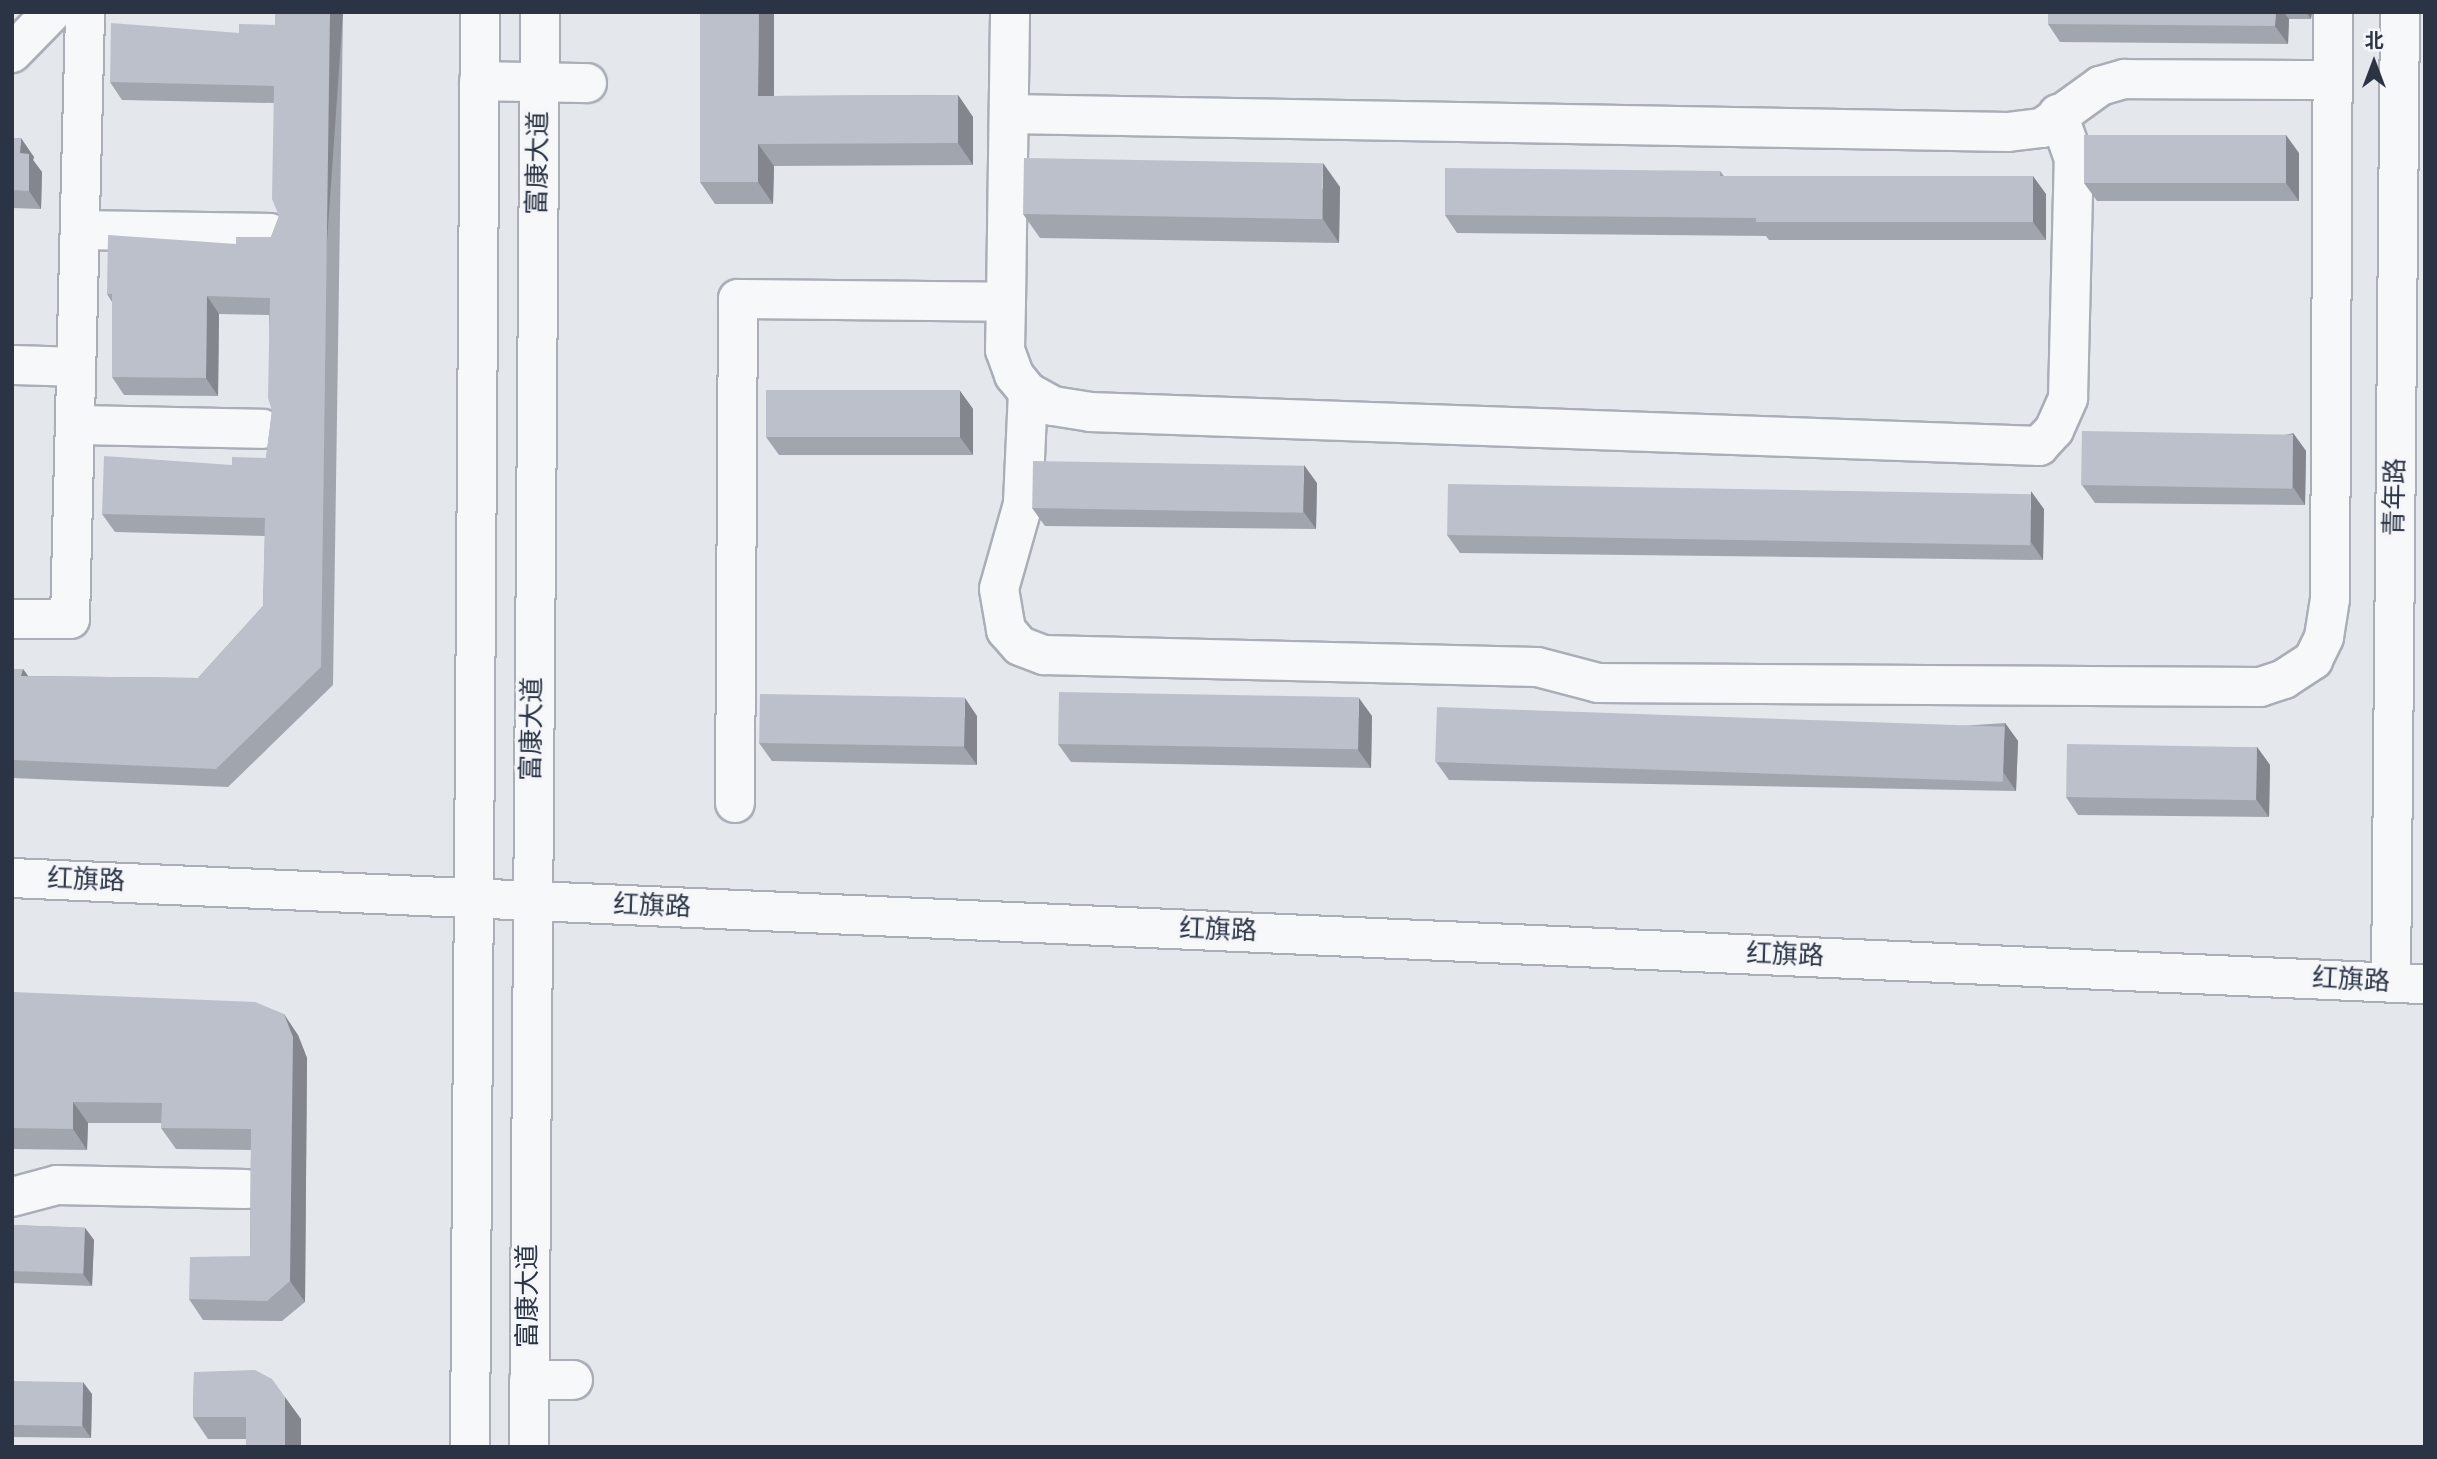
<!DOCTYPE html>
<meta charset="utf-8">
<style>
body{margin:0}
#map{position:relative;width:2437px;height:1459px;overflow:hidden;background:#e4e7ec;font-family:"Alegreya Sans","Noto Sans SC",sans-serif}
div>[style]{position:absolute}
.roads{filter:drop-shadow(2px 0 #a9aeb7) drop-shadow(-2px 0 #a9aeb7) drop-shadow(0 2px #a9aeb7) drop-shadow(0 -2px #a9aeb7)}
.minor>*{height:38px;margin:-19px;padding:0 19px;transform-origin:19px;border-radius:19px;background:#f7f8fa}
.wall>*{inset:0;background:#a1a5ae}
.shaded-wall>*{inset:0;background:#83868d;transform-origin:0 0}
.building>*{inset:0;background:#bbc0ca;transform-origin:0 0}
span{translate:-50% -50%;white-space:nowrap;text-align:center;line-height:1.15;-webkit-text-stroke:6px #f4f6f9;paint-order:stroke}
.street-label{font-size:26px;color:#2b3445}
.frame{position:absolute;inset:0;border:14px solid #2b3445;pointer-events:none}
.north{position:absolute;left:2339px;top:28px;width:70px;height:70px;-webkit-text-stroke:5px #f4f6f9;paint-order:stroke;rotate:0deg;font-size:19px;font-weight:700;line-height:28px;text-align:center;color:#2b3445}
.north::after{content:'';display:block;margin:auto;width:24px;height:32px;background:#2b3445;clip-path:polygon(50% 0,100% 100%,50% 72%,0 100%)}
</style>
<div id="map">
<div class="roads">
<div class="minor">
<div style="left:12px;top:53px;width:57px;rotate:-45.7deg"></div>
<div style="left:479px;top:81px;width:108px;rotate:1.1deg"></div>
<div style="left:1009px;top:114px;width:999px;rotate:1.03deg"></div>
<div style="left:2008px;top:132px;width:34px;rotate:-7deg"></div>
<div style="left:2042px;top:128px;width:72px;rotate:-35.9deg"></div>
<div style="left:2100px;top:86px;width:26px;rotate:-16deg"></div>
<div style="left:2125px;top:79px;width:207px;rotate:0.3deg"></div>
<div style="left:80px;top:230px;width:190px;rotate:0.9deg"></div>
<div style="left:1006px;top:302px;width:48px;rotate:91.2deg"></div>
<div style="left:1005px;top:350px;width:27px;rotate:70deg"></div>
<div style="left:1014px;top:375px;width:22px;rotate:51deg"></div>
<div style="left:1028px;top:392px;width:29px;rotate:29deg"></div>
<div style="left:1053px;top:406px;width:37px;rotate:9deg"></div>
<div style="left:1090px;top:412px;width:950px;rotate:2.05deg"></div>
<div style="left:2039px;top:446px;width:22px;rotate:-47deg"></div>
<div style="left:2054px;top:430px;width:35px;rotate:-66deg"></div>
<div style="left:2068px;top:398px;width:239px;rotate:-88.6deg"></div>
<div style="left:2074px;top:159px;width:48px;rotate:-109.6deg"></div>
<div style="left:12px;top:365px;width:64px;rotate:1.8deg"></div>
<div style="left:1028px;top:392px;width:112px;rotate:92.6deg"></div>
<div style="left:1023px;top:504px;width:88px;rotate:105.8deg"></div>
<div style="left:999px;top:589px;width:42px;rotate:80.3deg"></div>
<div style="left:1006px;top:630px;width:21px;rotate:49deg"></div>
<div style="left:1020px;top:646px;width:26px;rotate:21deg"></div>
<div style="left:1044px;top:655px;width:493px;rotate:1.4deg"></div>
<div style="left:1537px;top:667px;width:63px;rotate:14.7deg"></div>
<div style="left:1598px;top:683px;width:662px;rotate:0.35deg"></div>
<div style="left:2260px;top:687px;width:25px;rotate:-18deg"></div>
<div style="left:2284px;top:679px;width:35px;rotate:-33deg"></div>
<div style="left:2313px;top:660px;width:25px;rotate:-64deg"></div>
<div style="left:2324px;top:637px;width:38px;rotate:-81deg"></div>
<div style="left:2330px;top:599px;width:587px;rotate:-89.71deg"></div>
<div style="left:75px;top:425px;width:188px;rotate:1.2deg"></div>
<div style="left:12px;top:619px;width:58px"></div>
<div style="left:70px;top:619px;width:607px;rotate:-88.58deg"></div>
<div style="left:735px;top:803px;width:504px;rotate:-89.66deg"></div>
<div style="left:738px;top:299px;width:268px;rotate:0.6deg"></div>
<div style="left:1006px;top:302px;width:290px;rotate:-89.2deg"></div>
<div style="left:12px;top:878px;width:2415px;rotate:2.52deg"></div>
<div style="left:2391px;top:982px;width:970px;rotate:-89.47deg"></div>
<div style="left:12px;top:1197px;width:47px;rotate:-14.9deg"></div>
<div style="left:57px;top:1185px;width:189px;rotate:1.2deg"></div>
<div style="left:529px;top:1380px;width:44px"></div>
<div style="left:470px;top:1447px;width:1435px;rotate:-89.6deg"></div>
<div style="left:529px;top:1447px;width:1435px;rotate:-89.56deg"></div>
</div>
</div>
<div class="wall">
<div style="clip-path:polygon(275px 12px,343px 13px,333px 685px,228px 787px,12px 778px,12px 669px,23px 669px,28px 676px,198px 678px,263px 606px,265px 536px,115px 532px,102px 514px,232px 465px,266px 458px,272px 411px,269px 315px,219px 314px,218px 396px,124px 395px,112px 377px,112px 302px,107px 294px,236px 244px,271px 237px,279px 216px,274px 103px,122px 100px,110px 82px,239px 33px,275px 25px)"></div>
<div style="clip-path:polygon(700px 12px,774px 12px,774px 96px,958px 95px,973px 117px,973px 165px,774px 166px,773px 204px,715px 204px,700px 182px)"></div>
<div style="clip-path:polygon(2048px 12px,2312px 12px,2311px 19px,2289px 19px,2288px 44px,2060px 42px,2048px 24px)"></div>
<div style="clip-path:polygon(12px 138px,34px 157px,33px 160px,42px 172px,41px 209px,12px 208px)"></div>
<div style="clip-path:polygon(2299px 153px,2299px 201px,2097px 201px,2084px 183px)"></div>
<div style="clip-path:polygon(1720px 171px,1724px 176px,2046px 194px,2046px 240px,1769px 240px,1766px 236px,1457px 233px,1445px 215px)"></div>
<div style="clip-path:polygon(1340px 187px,1339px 243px,1040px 238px,1023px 214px)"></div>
<div style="clip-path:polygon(960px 391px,973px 409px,973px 455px,779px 455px,766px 437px)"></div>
<div style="clip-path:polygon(2293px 433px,2306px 451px,2305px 505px,2095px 503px,2082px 485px)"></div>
<div style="clip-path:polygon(1317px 483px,1316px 529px,1045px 526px,1032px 508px)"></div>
<div style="clip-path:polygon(2044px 509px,2043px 560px,1460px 553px,1447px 535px)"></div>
<div style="clip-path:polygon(977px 716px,977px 765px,772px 761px,759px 743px)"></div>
<div style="clip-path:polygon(1372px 716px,1371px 768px,1071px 762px,1058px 744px)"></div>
<div style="clip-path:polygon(2005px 723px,2018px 741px,2016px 791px,1449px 780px,1436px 762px)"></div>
<div style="clip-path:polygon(2257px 747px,2270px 765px,2269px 817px,2078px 815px,2066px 797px)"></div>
<div style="clip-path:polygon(12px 992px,298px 1035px,307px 1058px,305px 1302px,282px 1321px,203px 1320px,189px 1299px,250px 1256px,251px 1150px,176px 1149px,161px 1128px,162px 1123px,88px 1123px,87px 1150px,12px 1149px)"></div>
<div style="clip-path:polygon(12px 1225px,85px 1228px,94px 1240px,92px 1286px,12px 1283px)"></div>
<div style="clip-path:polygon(194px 1372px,301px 1419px,246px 1439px,208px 1439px,193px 1417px)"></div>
<div style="clip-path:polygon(12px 1381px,92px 1394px,91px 1438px,12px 1437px)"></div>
</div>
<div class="shaded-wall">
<div style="left:330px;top:12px;width:13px;height:655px;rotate:4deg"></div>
<div style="clip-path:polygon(759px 12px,774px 12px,774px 118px,758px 96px)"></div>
<div style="clip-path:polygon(2276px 12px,2284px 12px,2289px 19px,2288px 44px,2275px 26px)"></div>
<div style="clip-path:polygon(2306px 12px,2312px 12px,2311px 19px)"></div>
<div style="clip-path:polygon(958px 95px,973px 117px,973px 165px,958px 143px)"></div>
<div style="clip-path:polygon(2286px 135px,2299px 153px,2299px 201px,2286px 183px)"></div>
<div style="clip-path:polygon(21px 138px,34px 157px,33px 160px,42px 172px,41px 209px,29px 191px,20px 153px)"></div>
<div style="clip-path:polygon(758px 144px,774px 166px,773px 204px,758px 182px)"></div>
<div style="clip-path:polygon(1323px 163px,1340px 187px,1339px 243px,1323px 219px)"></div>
<div style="clip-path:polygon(2033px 176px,2046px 194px,2046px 240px,2033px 222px)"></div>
<div style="clip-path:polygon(207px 296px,219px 314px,218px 396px,206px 378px)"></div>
<div style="clip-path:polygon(960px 391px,973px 409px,973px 455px,960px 437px)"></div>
<div style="clip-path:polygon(2293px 433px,2306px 451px,2305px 505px,2293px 487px)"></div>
<div style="clip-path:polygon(1304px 465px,1317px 483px,1316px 529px,1303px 511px)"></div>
<div style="clip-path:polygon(2031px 491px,2044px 509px,2043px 560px,2031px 542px)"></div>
<div style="clip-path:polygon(23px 669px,36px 687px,21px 676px)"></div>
<div style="clip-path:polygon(965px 698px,977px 716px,977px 765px,964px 747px)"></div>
<div style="clip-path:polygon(1359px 698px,1372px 716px,1371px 768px,1358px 750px)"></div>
<div style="clip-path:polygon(2005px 723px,2018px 741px,2016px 791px,2003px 772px)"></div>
<div style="clip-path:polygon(2257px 747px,2270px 765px,2269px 817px,2256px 799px)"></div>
<div style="clip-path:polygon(284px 1014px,298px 1035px,307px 1058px,305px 1302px,290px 1281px)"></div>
<div style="clip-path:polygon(73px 1102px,88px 1123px,87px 1150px,73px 1129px)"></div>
<div style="clip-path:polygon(85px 1228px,94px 1240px,92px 1286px,83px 1274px)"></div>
<div style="clip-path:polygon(83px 1382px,92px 1394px,91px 1438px,82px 1425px)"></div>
<div style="clip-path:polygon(285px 1397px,301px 1419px,301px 1447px,285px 1447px)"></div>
</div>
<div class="building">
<div style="clip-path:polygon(275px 12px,330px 12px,321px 667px,216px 769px,12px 760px,12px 669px,23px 669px,21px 676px,198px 678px,263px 606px,265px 518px,102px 514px,104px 456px,232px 465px,232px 457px,266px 458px,272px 411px,268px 398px,270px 298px,207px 296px,206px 378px,112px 377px,112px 294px,107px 294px,108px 235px,236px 244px,236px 237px,271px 237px,279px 216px,272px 199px,274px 86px,110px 82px,111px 23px,239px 33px,239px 24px,275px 25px)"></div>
<div style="clip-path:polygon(700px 12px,759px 12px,758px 96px,958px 95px,958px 143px,758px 144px,758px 182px,700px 182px)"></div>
<div style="clip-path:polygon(2048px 12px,2276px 12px,2275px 26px,2048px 24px)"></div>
<div style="left:2084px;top:135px;width:202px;height:48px"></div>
<div style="clip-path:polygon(12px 138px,21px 138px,20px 153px,29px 154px,29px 191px,12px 190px)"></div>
<div style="left:1024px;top:158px;width:299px;height:56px;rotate:1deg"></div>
<div style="clip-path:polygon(1445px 168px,1720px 171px,1720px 176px,2033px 176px,2033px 222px,1756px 222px,1756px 218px,1445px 215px)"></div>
<div style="left:766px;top:390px;width:194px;height:47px"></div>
<div style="left:2082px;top:431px;width:211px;height:54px;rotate:1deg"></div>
<div style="left:1033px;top:461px;width:271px;height:47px;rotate:1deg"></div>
<div style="left:1448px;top:484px;width:583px;height:51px;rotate:1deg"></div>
<div style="left:1059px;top:692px;width:300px;height:52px;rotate:1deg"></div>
<div style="left:760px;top:694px;width:205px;height:49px;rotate:1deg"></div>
<div style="left:1437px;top:707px;width:568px;height:55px;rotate:2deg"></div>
<div style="left:2067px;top:744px;width:190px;height:53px;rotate:1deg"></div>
<div style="clip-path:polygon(12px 992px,255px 1002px,284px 1014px,293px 1037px,290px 1281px,267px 1301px,189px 1299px,190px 1257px,250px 1256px,251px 1129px,161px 1128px,162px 1103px,73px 1102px,73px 1129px,12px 1128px)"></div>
<div style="left:12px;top:1225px;width:73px;height:46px;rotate:2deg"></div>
<div style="clip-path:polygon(255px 1370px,272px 1379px,285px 1397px,285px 1447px,246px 1447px,246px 1417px,193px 1417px,194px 1372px)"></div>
<div style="left:12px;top:1381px;width:71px;height:44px;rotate:1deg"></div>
</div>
<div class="street-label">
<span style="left:539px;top:163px;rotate:-89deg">富康大道</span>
<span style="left:2396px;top:497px;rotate:-89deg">青年路</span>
<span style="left:533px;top:729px;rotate:-89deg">富康大道</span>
<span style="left:86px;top:881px;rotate:2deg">红旗路</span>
<span style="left:652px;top:907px;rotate:2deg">红旗路</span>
<span style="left:1218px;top:931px;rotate:2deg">红旗路</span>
<span style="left:1785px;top:956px;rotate:2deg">红旗路</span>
<span style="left:2351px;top:981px;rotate:3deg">红旗路</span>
<span style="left:529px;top:1296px;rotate:-90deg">富康大道</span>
</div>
<div class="frame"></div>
<div class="north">北</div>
</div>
